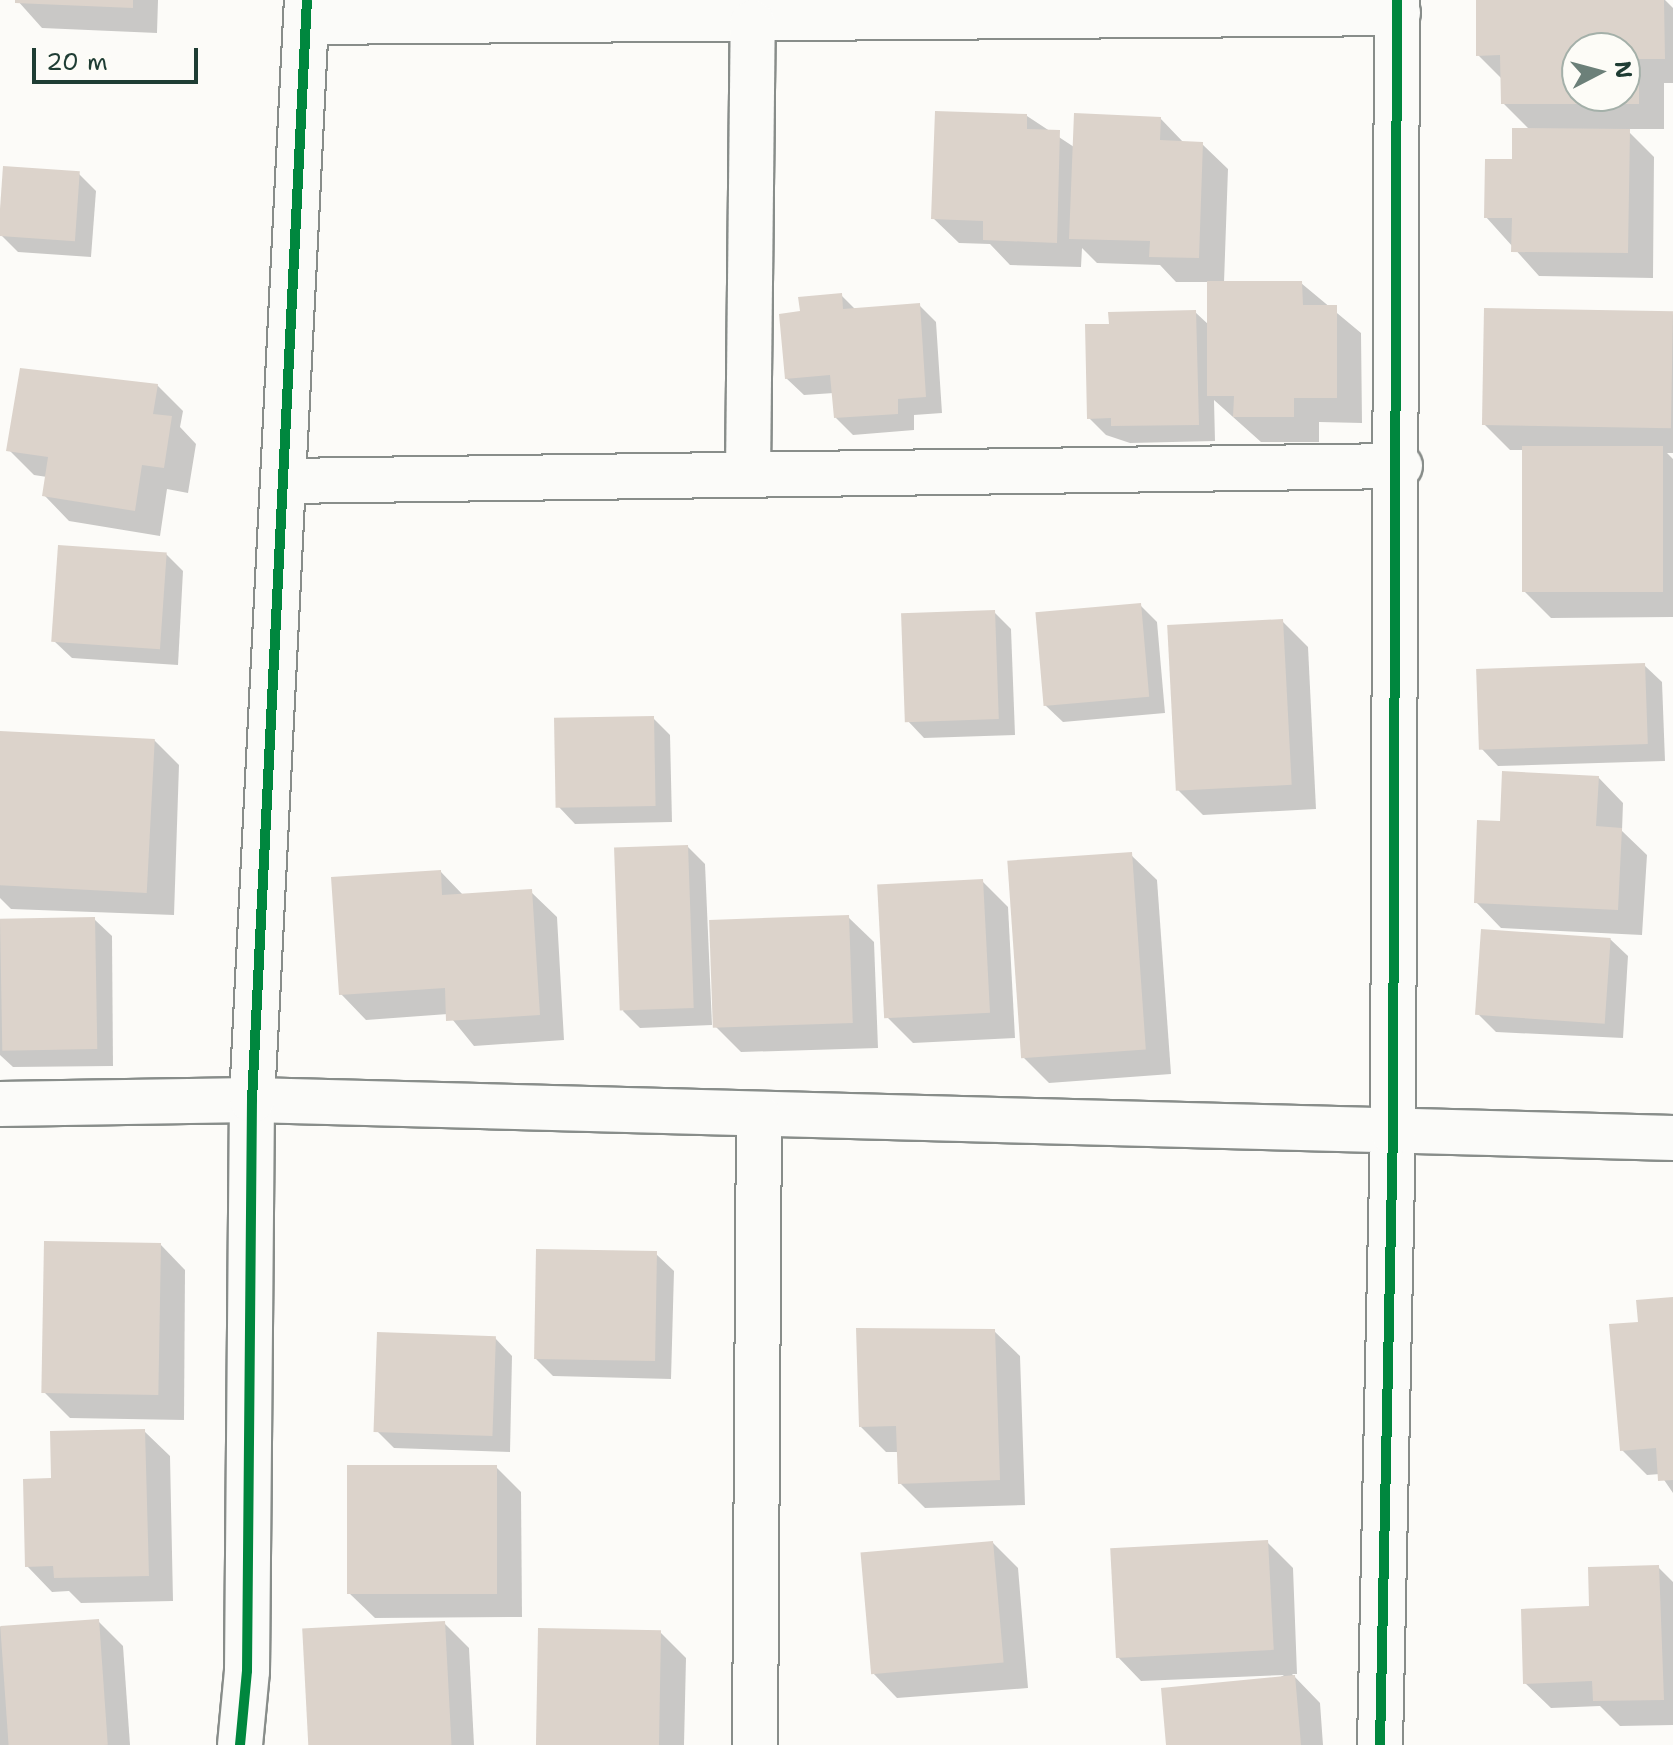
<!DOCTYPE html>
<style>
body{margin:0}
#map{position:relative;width:1673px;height:1745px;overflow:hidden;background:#fcfbf8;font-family:"Shantell Sans",sans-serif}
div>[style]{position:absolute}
.shadow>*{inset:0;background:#0003}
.building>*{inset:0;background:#dcd3cb;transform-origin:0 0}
.roads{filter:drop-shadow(2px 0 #888d8a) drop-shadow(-2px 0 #888d8a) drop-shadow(0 2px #888d8a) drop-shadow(0 -2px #888d8a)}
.minor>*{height:44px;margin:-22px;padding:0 22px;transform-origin:22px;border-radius:22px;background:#fbfbf9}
.cycleway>*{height:10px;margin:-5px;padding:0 5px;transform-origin:5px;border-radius:5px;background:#00873e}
span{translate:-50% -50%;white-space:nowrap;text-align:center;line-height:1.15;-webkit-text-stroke:6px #fdfcf7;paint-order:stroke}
.north{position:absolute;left:1561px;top:32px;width:80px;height:80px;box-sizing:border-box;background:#fdfcf7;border:2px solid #a4b0a9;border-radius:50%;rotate:84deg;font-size:22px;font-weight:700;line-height:32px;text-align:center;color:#1f3d34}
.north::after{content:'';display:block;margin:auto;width:28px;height:36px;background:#6c8079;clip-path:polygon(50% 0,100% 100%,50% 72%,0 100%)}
.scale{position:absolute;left:32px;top:48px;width:166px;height:36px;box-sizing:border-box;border:4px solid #1f3d34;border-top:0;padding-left:10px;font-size:24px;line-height:28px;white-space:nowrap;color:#1f3d34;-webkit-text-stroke:6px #fdfcf7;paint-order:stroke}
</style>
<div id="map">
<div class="shadow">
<div style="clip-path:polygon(17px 0,158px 0,157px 33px,42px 28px)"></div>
<div style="clip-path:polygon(evenodd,1478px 0,1665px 0,1673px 8px,1673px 83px,1664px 83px,1664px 129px,1626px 129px,1654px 157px,1653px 278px,1539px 276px,1486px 217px,1530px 130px,1503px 103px,1502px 79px,1478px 55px,1478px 0,1577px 48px,1625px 48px,1625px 96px,1577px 96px,1577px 48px)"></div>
<div style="clip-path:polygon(1027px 116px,1074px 147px,1160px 118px,1184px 143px,1202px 144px,1228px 169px,1224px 283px,1301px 283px,1361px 333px,1362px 423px,1319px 422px,1319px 442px,1261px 442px,1214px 400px,1215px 441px,1130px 443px,1106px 435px,1089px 418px,1111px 326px,1195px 312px,1209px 325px,1209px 282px,1176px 282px,1160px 265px,1097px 263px,1082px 248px,1081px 267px,1010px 265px,990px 244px,959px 243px,933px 218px)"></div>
<div style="clip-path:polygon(79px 174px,96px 191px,91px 257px,18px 252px,1px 235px)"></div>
<div style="clip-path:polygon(841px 295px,856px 310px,919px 305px,936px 322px,942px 413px,914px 415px,914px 430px,853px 435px,836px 418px,834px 393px,804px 395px,786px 378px)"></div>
<div style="clip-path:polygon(1673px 314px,1673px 453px,1667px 453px,1673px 459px,1673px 617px,1551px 618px,1525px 592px,1524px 450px,1510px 450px,1485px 425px)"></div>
<div style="clip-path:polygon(157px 385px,183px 411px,180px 427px,196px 444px,188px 493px,167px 489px,160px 536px,69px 521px,44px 495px,47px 477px,34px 475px,9px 450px)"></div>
<div style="clip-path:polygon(166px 554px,183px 571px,178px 665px,72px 658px,54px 641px)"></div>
<div style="clip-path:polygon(1140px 605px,1157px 622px,1165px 713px,1063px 722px,1045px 705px)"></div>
<div style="clip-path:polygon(994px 612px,1011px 629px,1015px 735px,924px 738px,907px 720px)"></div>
<div style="clip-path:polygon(1282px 621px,1308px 647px,1316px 809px,1203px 815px,1177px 789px)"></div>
<div style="clip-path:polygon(1644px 665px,1662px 682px,1665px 761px,1498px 766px,1481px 748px)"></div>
<div style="clip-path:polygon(653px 718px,670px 735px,672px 822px,575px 824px,558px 806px)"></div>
<div style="clip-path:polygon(0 733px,154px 740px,179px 765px,174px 915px,11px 909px,0 898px)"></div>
<div style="clip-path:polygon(1598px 777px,1623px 803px,1622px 831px,1647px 855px,1642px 935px,1501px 928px,1476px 902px,1502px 823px)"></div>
<div style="clip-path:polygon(688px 847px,705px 864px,712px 1025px,640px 1028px,623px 1011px)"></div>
<div style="clip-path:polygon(1131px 855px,1157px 880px,1171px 1074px,1049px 1083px,1023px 1057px)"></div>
<div style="clip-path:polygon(441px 872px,464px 896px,531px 892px,557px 917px,564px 1040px,474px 1046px,448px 1014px,366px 1020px,341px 994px)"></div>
<div style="clip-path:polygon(982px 881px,1008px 907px,1015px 1038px,913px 1043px,888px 1018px)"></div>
<div style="clip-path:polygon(848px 917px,874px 942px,878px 1048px,741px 1052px,716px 1027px)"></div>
<div style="clip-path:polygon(94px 919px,112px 936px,113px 1066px,13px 1067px,0 1055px,0 920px)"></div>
<div style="clip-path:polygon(1610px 939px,1628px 956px,1623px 1038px,1496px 1032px,1478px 1014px)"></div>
<div style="clip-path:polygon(160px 1244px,185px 1270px,184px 1420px,70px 1418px,45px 1393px)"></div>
<div style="clip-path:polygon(656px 1254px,674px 1271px,671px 1379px,553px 1376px,536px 1359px)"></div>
<div style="clip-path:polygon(1673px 1299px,1673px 1493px,1660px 1474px,1647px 1475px,1622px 1450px,1640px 1324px)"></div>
<div style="clip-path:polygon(994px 1331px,1020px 1356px,1025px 1505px,925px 1508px,900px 1483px,899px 1452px,886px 1452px,861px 1427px)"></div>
<div style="clip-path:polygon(495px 1338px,512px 1356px,510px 1452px,394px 1448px,377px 1431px)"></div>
<div style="clip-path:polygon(144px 1431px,170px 1456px,173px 1601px,81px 1603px,69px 1591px,52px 1592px,27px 1566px,54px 1480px)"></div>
<div style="clip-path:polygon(496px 1467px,521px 1492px,522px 1617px,375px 1618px,349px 1593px)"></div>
<div style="clip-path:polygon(1267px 1542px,1293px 1568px,1297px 1674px,1292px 1674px,1320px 1703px,1323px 1745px,1168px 1745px,1284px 1675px,1141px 1681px,1116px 1655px)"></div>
<div style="clip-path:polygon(993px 1543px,1018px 1568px,1028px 1688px,897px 1698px,872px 1672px)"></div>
<div style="clip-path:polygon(1658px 1567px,1673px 1582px,1673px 1725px,1620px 1726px,1600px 1706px,1551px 1708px,1525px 1683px,1591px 1608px)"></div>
<div style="clip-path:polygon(98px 1621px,123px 1646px,130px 1745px,0 1745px,0 1627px)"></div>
<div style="clip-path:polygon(444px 1623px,469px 1648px,474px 1745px,310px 1745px)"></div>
<div style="clip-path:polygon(660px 1632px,686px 1658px,684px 1745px,538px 1745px)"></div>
</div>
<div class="building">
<div style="clip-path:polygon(15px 0,133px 0,133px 8px,15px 3px)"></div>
<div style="clip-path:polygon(evenodd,1476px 0,1664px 0,1665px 59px,1639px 59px,1639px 104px,1501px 104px,1500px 55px,1476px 56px,1476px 0,1577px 48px,1625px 48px,1625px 96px,1577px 96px,1577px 48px)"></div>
<div style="clip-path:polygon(935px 111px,1027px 114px,1027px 129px,1060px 130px,1057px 243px,983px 240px,983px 221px,931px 219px)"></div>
<div style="clip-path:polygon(1074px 113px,1161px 117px,1160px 140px,1203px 142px,1199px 258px,1149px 257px,1150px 241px,1069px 239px)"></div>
<div style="clip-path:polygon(1512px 128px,1630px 129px,1628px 253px,1511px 252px,1512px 218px,1484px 218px,1485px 159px,1512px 159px)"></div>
<div style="left:3px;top:166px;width:77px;height:70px;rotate:4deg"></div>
<div style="clip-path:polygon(1207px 281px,1302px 281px,1303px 305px,1337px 305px,1337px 398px,1294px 398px,1294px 417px,1233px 417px,1234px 396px,1207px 396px)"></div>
<div style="clip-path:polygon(842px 293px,843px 309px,920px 303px,926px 397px,898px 399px,898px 414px,834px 418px,830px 375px,785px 379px,779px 314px,800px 311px,798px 297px)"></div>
<div style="left:1484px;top:308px;width:189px;height:117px;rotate:1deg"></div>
<div style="clip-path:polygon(1196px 310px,1199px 425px,1111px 426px,1111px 418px,1087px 419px,1085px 324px,1109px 324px,1108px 312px)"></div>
<div style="clip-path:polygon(20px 368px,158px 384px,153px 414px,172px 416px,164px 468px,142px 465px,135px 511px,42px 496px,48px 457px,6px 451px)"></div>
<div style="left:1663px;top:446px;width:146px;height:141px;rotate:90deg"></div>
<div style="left:58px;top:545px;width:109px;height:97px;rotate:4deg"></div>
<div style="left:1141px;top:603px;width:94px;height:106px;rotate:85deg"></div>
<div style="left:995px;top:610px;width:109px;height:94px;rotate:88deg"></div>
<div style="left:1283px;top:619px;width:166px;height:116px;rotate:87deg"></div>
<div style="left:1645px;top:663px;width:81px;height:169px;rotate:88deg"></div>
<div style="left:654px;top:716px;width:90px;height:100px;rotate:89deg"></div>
<div style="left:0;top:731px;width:155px;height:154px;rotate:3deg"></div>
<div style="clip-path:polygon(1502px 771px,1599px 776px,1596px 826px,1622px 828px,1618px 910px,1474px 903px,1477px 820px,1500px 821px)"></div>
<div style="left:688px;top:845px;width:163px;height:74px;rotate:88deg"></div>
<div style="left:1132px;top:852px;width:198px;height:125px;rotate:86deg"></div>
<div style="clip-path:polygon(441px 870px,442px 895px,532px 889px,540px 1015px,446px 1021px,445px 988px,339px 995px,331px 877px)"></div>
<div style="left:983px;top:879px;width:134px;height:106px;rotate:87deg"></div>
<div style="left:849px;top:915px;width:108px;height:140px;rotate:88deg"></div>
<div style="left:95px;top:917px;width:132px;height:95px;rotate:89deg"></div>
<div style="left:1481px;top:929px;width:130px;height:86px;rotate:4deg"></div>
<div style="left:44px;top:1241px;width:117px;height:152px;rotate:1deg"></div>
<div style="left:536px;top:1249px;width:121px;height:110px;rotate:1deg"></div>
<div style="clip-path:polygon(1673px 1297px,1673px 1480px,1658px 1481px,1656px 1448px,1620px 1451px,1609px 1324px,1638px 1322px,1636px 1300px)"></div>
<div style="clip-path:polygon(856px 1328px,995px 1329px,1000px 1480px,898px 1484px,896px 1426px,859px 1427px)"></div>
<div style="left:377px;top:1332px;width:119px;height:100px;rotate:2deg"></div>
<div style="clip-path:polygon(145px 1429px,149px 1576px,54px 1578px,53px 1566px,25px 1567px,23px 1479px,51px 1478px,50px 1431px)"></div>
<div style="left:347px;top:1465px;width:150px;height:129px"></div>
<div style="left:1268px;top:1540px;width:110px;height:158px;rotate:87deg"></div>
<div style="left:993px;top:1541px;width:122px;height:133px;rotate:85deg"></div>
<div style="clip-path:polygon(1659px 1565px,1664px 1700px,1593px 1701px,1592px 1681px,1523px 1684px,1521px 1609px,1589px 1606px,1588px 1567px)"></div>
<div style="left:99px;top:1619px;width:126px;height:99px;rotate:86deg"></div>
<div style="left:445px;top:1621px;width:124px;height:143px;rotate:87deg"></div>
<div style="left:538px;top:1628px;width:123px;height:117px;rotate:1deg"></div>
<div style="clip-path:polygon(1295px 1675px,1301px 1745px,1166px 1745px,1161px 1688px)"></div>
</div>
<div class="roads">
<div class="minor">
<div style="left:307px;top:22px;width:1091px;rotate:-0.47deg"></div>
<div style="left:748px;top:474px;width:451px;rotate:-89.4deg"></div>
<div style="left:283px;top:481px;width:1117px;rotate:-0.77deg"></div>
<div style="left:0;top:1104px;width:252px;rotate:-0.9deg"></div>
<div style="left:252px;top:1100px;width:1422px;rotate:1.53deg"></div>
<div style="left:240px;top:1745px;width:74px;rotate:-84.6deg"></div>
<div style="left:247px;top:1671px;width:571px;rotate:-89.5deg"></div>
<div style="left:252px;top:1100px;width:1101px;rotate:-87.14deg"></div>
<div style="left:755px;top:1745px;width:628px;rotate:-89.64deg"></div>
<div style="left:1380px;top:1745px;width:613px;rotate:-88.79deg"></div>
<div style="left:1393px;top:1132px;width:1132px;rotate:-89.8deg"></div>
</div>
</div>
<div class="cycleway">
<div style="left:240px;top:1745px;width:74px;rotate:-84.6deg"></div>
<div style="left:247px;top:1671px;width:571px;rotate:-89.5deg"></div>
<div style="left:252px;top:1100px;width:1101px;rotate:-87.14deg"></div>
<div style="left:1380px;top:1745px;width:613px;rotate:-88.79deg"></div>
<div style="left:1393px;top:1132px;width:1132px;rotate:-89.8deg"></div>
</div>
<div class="north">N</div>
<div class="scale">20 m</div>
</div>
